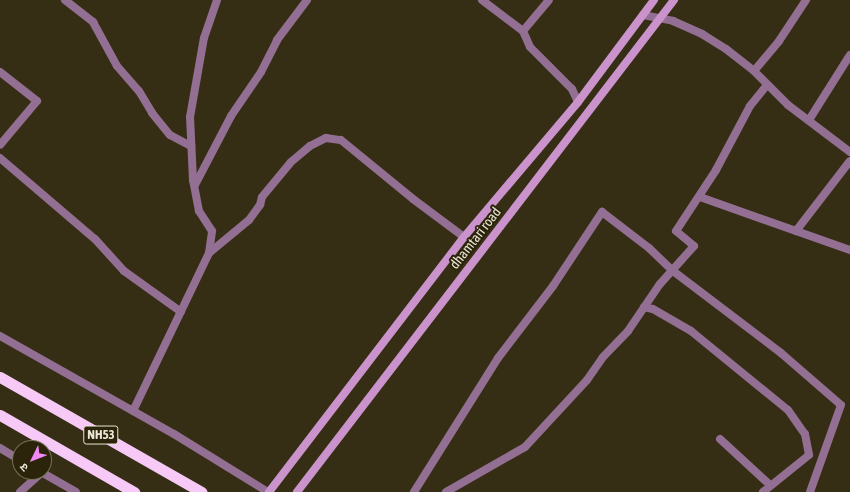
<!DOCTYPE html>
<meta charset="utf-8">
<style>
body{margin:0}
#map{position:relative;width:850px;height:492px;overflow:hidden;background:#352e14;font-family:"Asap Condensed","Noto Sans Devanagari",sans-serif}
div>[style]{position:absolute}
.minor>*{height:8px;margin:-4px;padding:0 4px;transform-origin:4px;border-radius:4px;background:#926f93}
.tertiary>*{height:8px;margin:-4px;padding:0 4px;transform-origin:4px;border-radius:4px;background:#926f93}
.secondary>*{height:8px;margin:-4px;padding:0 4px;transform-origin:4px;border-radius:4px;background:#cb93cc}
.trunk>*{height:11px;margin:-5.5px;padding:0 5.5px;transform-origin:5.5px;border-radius:5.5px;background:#f6c9f7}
span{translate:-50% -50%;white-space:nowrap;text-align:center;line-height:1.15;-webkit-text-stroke:4px #2b240a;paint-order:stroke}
.shield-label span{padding:1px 3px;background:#2b240a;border:1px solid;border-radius:3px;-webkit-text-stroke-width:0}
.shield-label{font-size:13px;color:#ebe7d8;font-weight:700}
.street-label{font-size:14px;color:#ebe7d8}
.north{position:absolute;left:12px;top:440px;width:40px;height:40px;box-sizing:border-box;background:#2b240a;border:1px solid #78725c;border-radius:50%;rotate:227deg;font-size:11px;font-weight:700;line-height:16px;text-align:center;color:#ebe7d8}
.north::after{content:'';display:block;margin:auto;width:14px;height:18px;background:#f18af4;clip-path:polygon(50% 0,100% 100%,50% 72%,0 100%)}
</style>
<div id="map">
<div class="minor">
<div style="left:65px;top:0;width:36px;rotate:38deg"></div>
<div style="left:93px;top:22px;width:50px;rotate:61.4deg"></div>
<div style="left:117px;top:66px;width:33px;rotate:49deg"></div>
<div style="left:139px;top:91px;width:26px;rotate:59deg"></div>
<div style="left:152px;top:113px;width:28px;rotate:51deg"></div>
<div style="left:170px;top:135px;width:24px;rotate:28deg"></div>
<div style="left:482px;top:0;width:51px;rotate:37.1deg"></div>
<div style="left:523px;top:31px;width:17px;rotate:66deg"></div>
<div style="left:530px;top:47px;width:59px;rotate:45deg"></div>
<div style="left:572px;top:89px;width:14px;rotate:65deg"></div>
<div style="left:643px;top:15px;width:31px;rotate:11deg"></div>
<div style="left:673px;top:21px;width:32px;rotate:24deg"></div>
<div style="left:702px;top:34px;width:28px;rotate:32deg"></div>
<div style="left:726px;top:49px;width:36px;rotate:38deg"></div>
<div style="left:754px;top:71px;width:48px;rotate:45deg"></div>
<div style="left:788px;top:105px;width:78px;rotate:37.2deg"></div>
<div style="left:523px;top:31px;width:40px;rotate:-50deg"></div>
<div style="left:754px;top:71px;width:39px;rotate:-50deg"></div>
<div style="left:779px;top:41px;width:49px;rotate:-56.6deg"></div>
<div style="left:0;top:72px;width:47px;rotate:38.1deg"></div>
<div style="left:37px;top:101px;width:57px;rotate:130.1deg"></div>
<div style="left:809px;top:120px;width:77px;rotate:-57.8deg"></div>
<div style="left:0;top:158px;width:125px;rotate:40.5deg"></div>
<div style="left:95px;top:239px;width:43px;rotate:47.8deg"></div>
<div style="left:124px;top:271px;width:70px;rotate:35.7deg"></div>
<div style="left:195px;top:185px;width:78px;rotate:-62.4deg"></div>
<div style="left:231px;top:116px;width:53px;rotate:-55.7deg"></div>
<div style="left:261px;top:72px;width:36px;rotate:-63deg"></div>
<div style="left:277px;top:40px;width:50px;rotate:-53.1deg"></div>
<div style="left:700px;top:197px;width:159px;rotate:19.5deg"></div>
<div style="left:796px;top:231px;width:88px;rotate:-52.4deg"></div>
<div style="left:209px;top:253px;width:52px;rotate:-39.5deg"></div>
<div style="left:249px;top:220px;width:19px;rotate:-54deg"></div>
<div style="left:260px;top:205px;width:8px;rotate:-76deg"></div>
<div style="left:262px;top:197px;width:45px;rotate:-50.4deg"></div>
<div style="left:291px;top:162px;width:25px;rotate:-40deg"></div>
<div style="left:310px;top:146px;width:18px;rotate:-27deg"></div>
<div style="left:326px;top:138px;width:15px;rotate:8deg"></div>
<div style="left:341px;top:140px;width:93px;rotate:39.3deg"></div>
<div style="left:413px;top:199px;width:64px;rotate:36.7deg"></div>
<div style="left:644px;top:307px;width:9px;rotate:13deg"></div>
<div style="left:653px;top:309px;width:44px;rotate:30.1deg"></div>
<div style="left:691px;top:331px;width:125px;rotate:39.2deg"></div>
<div style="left:788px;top:410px;width:29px;rotate:55deg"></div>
<div style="left:805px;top:434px;width:21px;rotate:79deg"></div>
<div style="left:809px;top:455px;width:59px;rotate:141.2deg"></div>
<div style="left:133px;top:411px;width:175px;rotate:-64.3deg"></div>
<div style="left:209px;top:253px;width:22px;rotate:-82deg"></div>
<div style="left:212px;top:231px;width:24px;rotate:-123deg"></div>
<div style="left:199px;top:211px;width:32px;rotate:-101deg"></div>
<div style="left:193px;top:180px;width:63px;rotate:-92.7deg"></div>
<div style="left:190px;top:117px;width:80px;rotate:-80deg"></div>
<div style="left:204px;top:38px;width:40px;rotate:-71.1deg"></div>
<div style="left:720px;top:439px;width:68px;rotate:42.6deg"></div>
<div style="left:20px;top:492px;width:30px;rotate:-42deg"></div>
<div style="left:414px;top:492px;width:158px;rotate:-57.9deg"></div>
<div style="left:498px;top:358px;width:91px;rotate:-52.6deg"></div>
<div style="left:553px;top:286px;width:89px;rotate:-56.5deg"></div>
<div style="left:602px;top:212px;width:59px;rotate:37.5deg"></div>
<div style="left:649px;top:248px;width:33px;rotate:44deg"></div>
<div style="left:673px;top:271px;width:136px;rotate:37.2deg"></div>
<div style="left:781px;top:353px;width:79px;rotate:40.9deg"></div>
<div style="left:841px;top:405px;width:92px;rotate:109.6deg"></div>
<div style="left:446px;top:492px;width:91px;rotate:-29.7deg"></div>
<div style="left:525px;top:447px;width:91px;rotate:-47.2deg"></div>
<div style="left:587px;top:380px;width:28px;rotate:-55deg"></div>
<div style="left:603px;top:357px;width:36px;rotate:-46deg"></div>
<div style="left:628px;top:331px;width:57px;rotate:-55.8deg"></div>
<div style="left:660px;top:284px;width:51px;rotate:-48.2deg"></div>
<div style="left:694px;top:246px;width:23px;rotate:-140deg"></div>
<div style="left:676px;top:231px;width:73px;rotate:-56.7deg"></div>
<div style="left:716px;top:170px;width:72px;rotate:-62deg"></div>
<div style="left:750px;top:106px;width:27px;rotate:-51deg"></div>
</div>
<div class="tertiary">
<div style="left:0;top:336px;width:200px;rotate:29.4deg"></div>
<div style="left:174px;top:434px;width:110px;rotate:31.7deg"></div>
<div style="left:0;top:448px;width:23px;rotate:31deg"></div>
<div style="left:41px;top:472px;width:40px;rotate:29.7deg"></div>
</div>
<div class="secondary">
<div style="left:269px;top:492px;width:321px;rotate:-52.6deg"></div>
<div style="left:464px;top:237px;width:177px;rotate:-49.8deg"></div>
<div style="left:578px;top:102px;width:127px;rotate:-53.3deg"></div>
<div style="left:297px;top:492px;width:620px;rotate:-52.54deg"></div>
</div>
<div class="trunk">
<div style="left:0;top:377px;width:232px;rotate:29.7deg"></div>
<div style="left:0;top:415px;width:155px;rotate:29.9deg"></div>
</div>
<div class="shield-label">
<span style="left:101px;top:435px">NH53</span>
</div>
<div class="street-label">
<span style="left:475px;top:238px;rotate:-52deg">dhamtari road</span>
</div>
<div class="north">उ</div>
</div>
